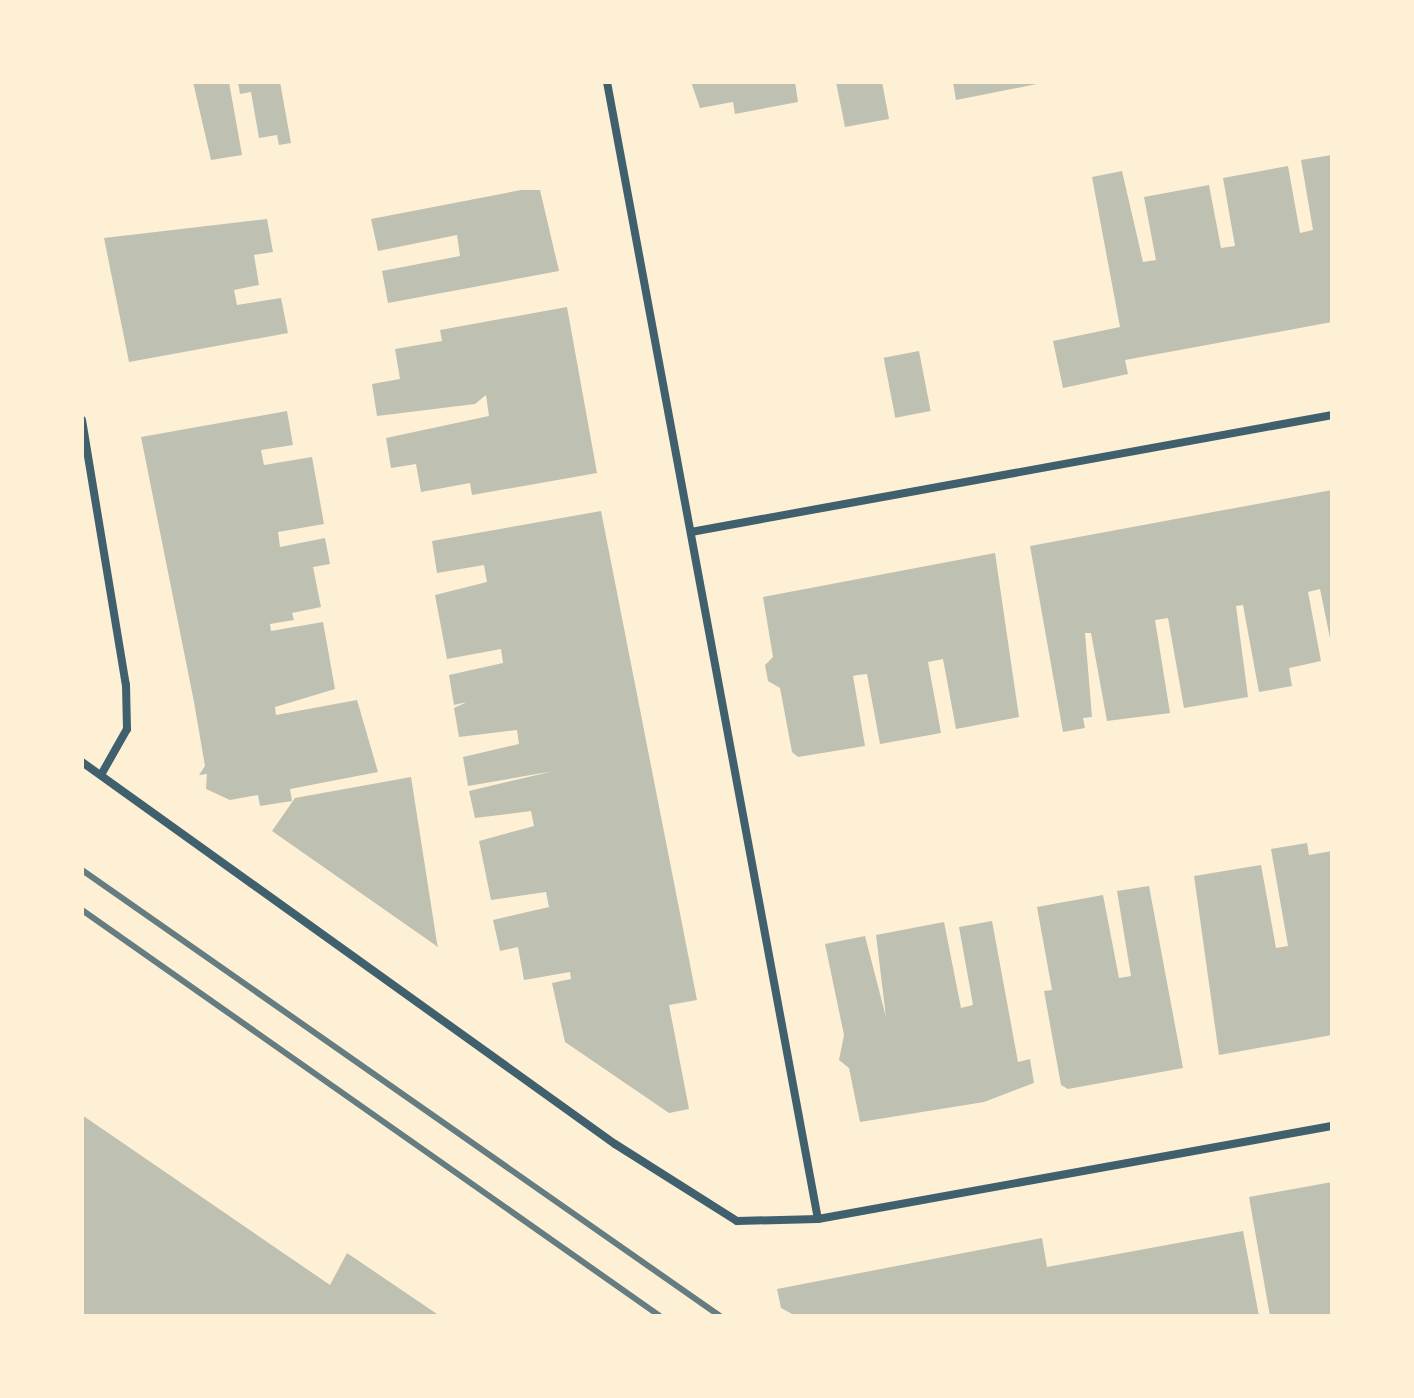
<!DOCTYPE html>
<style>
body{margin:0}
#map{position:relative;width:1414px;height:1398px;overflow:hidden;background:#fdf0d5;font-family:"DM Sans",sans-serif}
div>[style]{position:absolute}
.building>*{inset:0;background:#bec0b2;transform-origin:0 0}
.minor>*{height:8px;margin:-4px;padding:0 4px;transform-origin:4px;border-radius:4px;background:#3f606c}
.rail>*{height:6px;margin:-3px;padding:0 3px;transform-origin:3px;border-radius:3px;background:#657d81}
span{translate:-50% -50%;white-space:nowrap;text-align:center;line-height:1.15;-webkit-text-stroke:8px #fdf0d5;paint-order:stroke}
.frame{position:absolute;inset:0;border:84px solid #fdf0d5;pointer-events:none}
</style>
<div id="map">
<div class="building">
<div style="clip-path:polygon(193px 82px,229px 82px,242px 155px,211px 160px)"></div>
<div style="clip-path:polygon(238px 82px,280px 82px,291px 143px,279px 145px,277px 135px,259px 138px,251px 92px,240px 94px)"></div>
<div style="clip-path:polygon(691px 82px,795px 82px,798px 102px,735px 114px,733px 102px,700px 108px)"></div>
<div style="clip-path:polygon(836px 82px,882px 82px,889px 119px,845px 127px)"></div>
<div style="clip-path:polygon(953px 82px,1042px 82px,1042px 83px,956px 100px)"></div>
<div style="clip-path:polygon(1332px 155px,1332px 322px,1125px 360px,1128px 374px,1063px 388px,1053px 341px,1120px 327px,1092px 177px,1122px 171px,1143px 262px,1156px 260px,1144px 197px,1209px 185px,1221px 248px,1235px 246px,1223px 178px,1288px 166px,1300px 233px,1313px 230px,1301px 160px)"></div>
<div style="clip-path:polygon(521px 190px,540px 190px,559px 271px,388px 303px,382px 271px,460px 256px,457px 235px,378px 251px,371px 219px)"></div>
<div style="clip-path:polygon(267px 219px,273px 252px,254px 255px,259px 285px,234px 290px,237px 305px,281px 298px,288px 333px,129px 362px,104px 238px)"></div>
<div style="clip-path:polygon(567px 307px,597px 473px,472px 495px,470px 483px,421px 492px,416px 464px,391px 468px,386px 438px,489px 416px,486px 395px,475px 404px,377px 416px,372px 384px,400px 379px,395px 349px,442px 341px,440px 330px)"></div>
<div style="left:919px;top:351px;width:61px;height:36px;rotate:79deg"></div>
<div style="clip-path:polygon(287px 411px,293px 445px,261px 450px,264px 465px,312px 457px,324px 524px,278px 532px,280px 547px,325px 538px,330px 564px,313px 567px,321px 607px,292px 613px,294px 620px,270px 624px,271px 631px,323px 622px,335px 689px,275px 707px,276px 715px,357px 700px,378px 772px,290px 789px,292px 801px,260px 806px,258px 795px,230px 800px,206px 789px,207px 774px,199px 775px,205px 766px,194px 702px,141px 437px)"></div>
<div style="clip-path:polygon(1332px 490px,1332px 648px,1320px 589px,1308px 592px,1321px 661px,1289px 668px,1292px 686px,1259px 692px,1243px 605px,1236px 606px,1248px 697px,1184px 708px,1168px 618px,1155px 620px,1170px 713px,1107px 721px,1091px 633px,1085px 633px,1092px 717px,1083px 718px,1085px 728px,1063px 732px,1030px 546px)"></div>
<div style="clip-path:polygon(601px 511px,697px 1000px,669px 1005px,689px 1109px,669px 1113px,565px 1042px,552px 983px,571px 979px,570px 972px,524px 980px,518px 947px,500px 951px,493px 920px,549px 907px,546px 892px,491px 900px,479px 841px,534px 826px,531px 811px,475px 818px,469px 791px,554px 771px,468px 786px,463px 757px,519px 744px,517px 730px,459px 737px,454px 708px,467px 702px,454px 705px,449px 675px,503px 663px,501px 649px,447px 659px,435px 595px,487px 582px,484px 565px,437px 573px,432px 541px)"></div>
<div style="clip-path:polygon(995px 553px,1019px 717px,956px 729px,943px 659px,928px 662px,941px 733px,880px 744px,867px 674px,858px 675px,853px 676px,865px 746px,798px 757px,792px 752px,780px 688px,768px 681px,765px 665px,773px 657px,763px 597px)"></div>
<div style="clip-path:polygon(411px 777px,437px 943px,438px 947px,272px 831px,295px 798px)"></div>
<div style="clip-path:polygon(1307px 843px,1309px 855px,1332px 851px,1332px 1035px,1219px 1055px,1194px 876px,1261px 865px,1276px 948px,1288px 946px,1271px 849px)"></div>
<div style="clip-path:polygon(1149px 886px,1183px 1068px,1068px 1089px,1061px 1085px,1044px 991px,1052px 990px,1037px 907px,1103px 895px,1119px 978px,1131px 976px,1117px 891px)"></div>
<div style="clip-path:polygon(992px 921px,1018px 1062px,1030px 1059px,1034px 1083px,984px 1102px,860px 1122px,849px 1068px,839px 1060px,844px 1035px,825px 944px,865px 936px,886px 1017px,876px 935px,944px 922px,961px 1008px,973px 1005px,959px 927px)"></div>
<div style="clip-path:polygon(82px 1115px,330px 1285px,347px 1253px,440px 1316px,82px 1316px)"></div>
<div style="clip-path:polygon(1332px 1182px,1332px 1316px,1270px 1316px,1249px 1197px)"></div>
<div style="clip-path:polygon(1243px 1231px,1259px 1316px,796px 1316px,781px 1308px,777px 1289px,1042px 1238px,1047px 1267px)"></div>
</div>
<div class="minor">
<div style="left:607px;top:82px;width:1156px;rotate:79.49deg"></div>
<div style="left:82px;top:420px;width:269px;rotate:80.6deg"></div>
<div style="left:126px;top:685px;width:44px;rotate:88.7deg"></div>
<div style="left:127px;top:729px;width:53px;rotate:119.5deg"></div>
<div style="left:691px;top:532px;width:652px;rotate:-10.34deg"></div>
<div style="left:82px;top:762px;width:656px;rotate:35.63deg"></div>
<div style="left:615px;top:1144px;width:144px;rotate:32.3deg"></div>
<div style="left:737px;top:1221px;width:81px;rotate:-1.4deg"></div>
<div style="left:818px;top:1219px;width:522px;rotate:-10.26deg"></div>
</div>
<div class="rail">
<div style="left:82px;top:870px;width:778px;rotate:34.96deg"></div>
<div style="left:82px;top:910px;width:706px;rotate:35.09deg"></div>
</div>
<div class="frame"></div>
</div>
